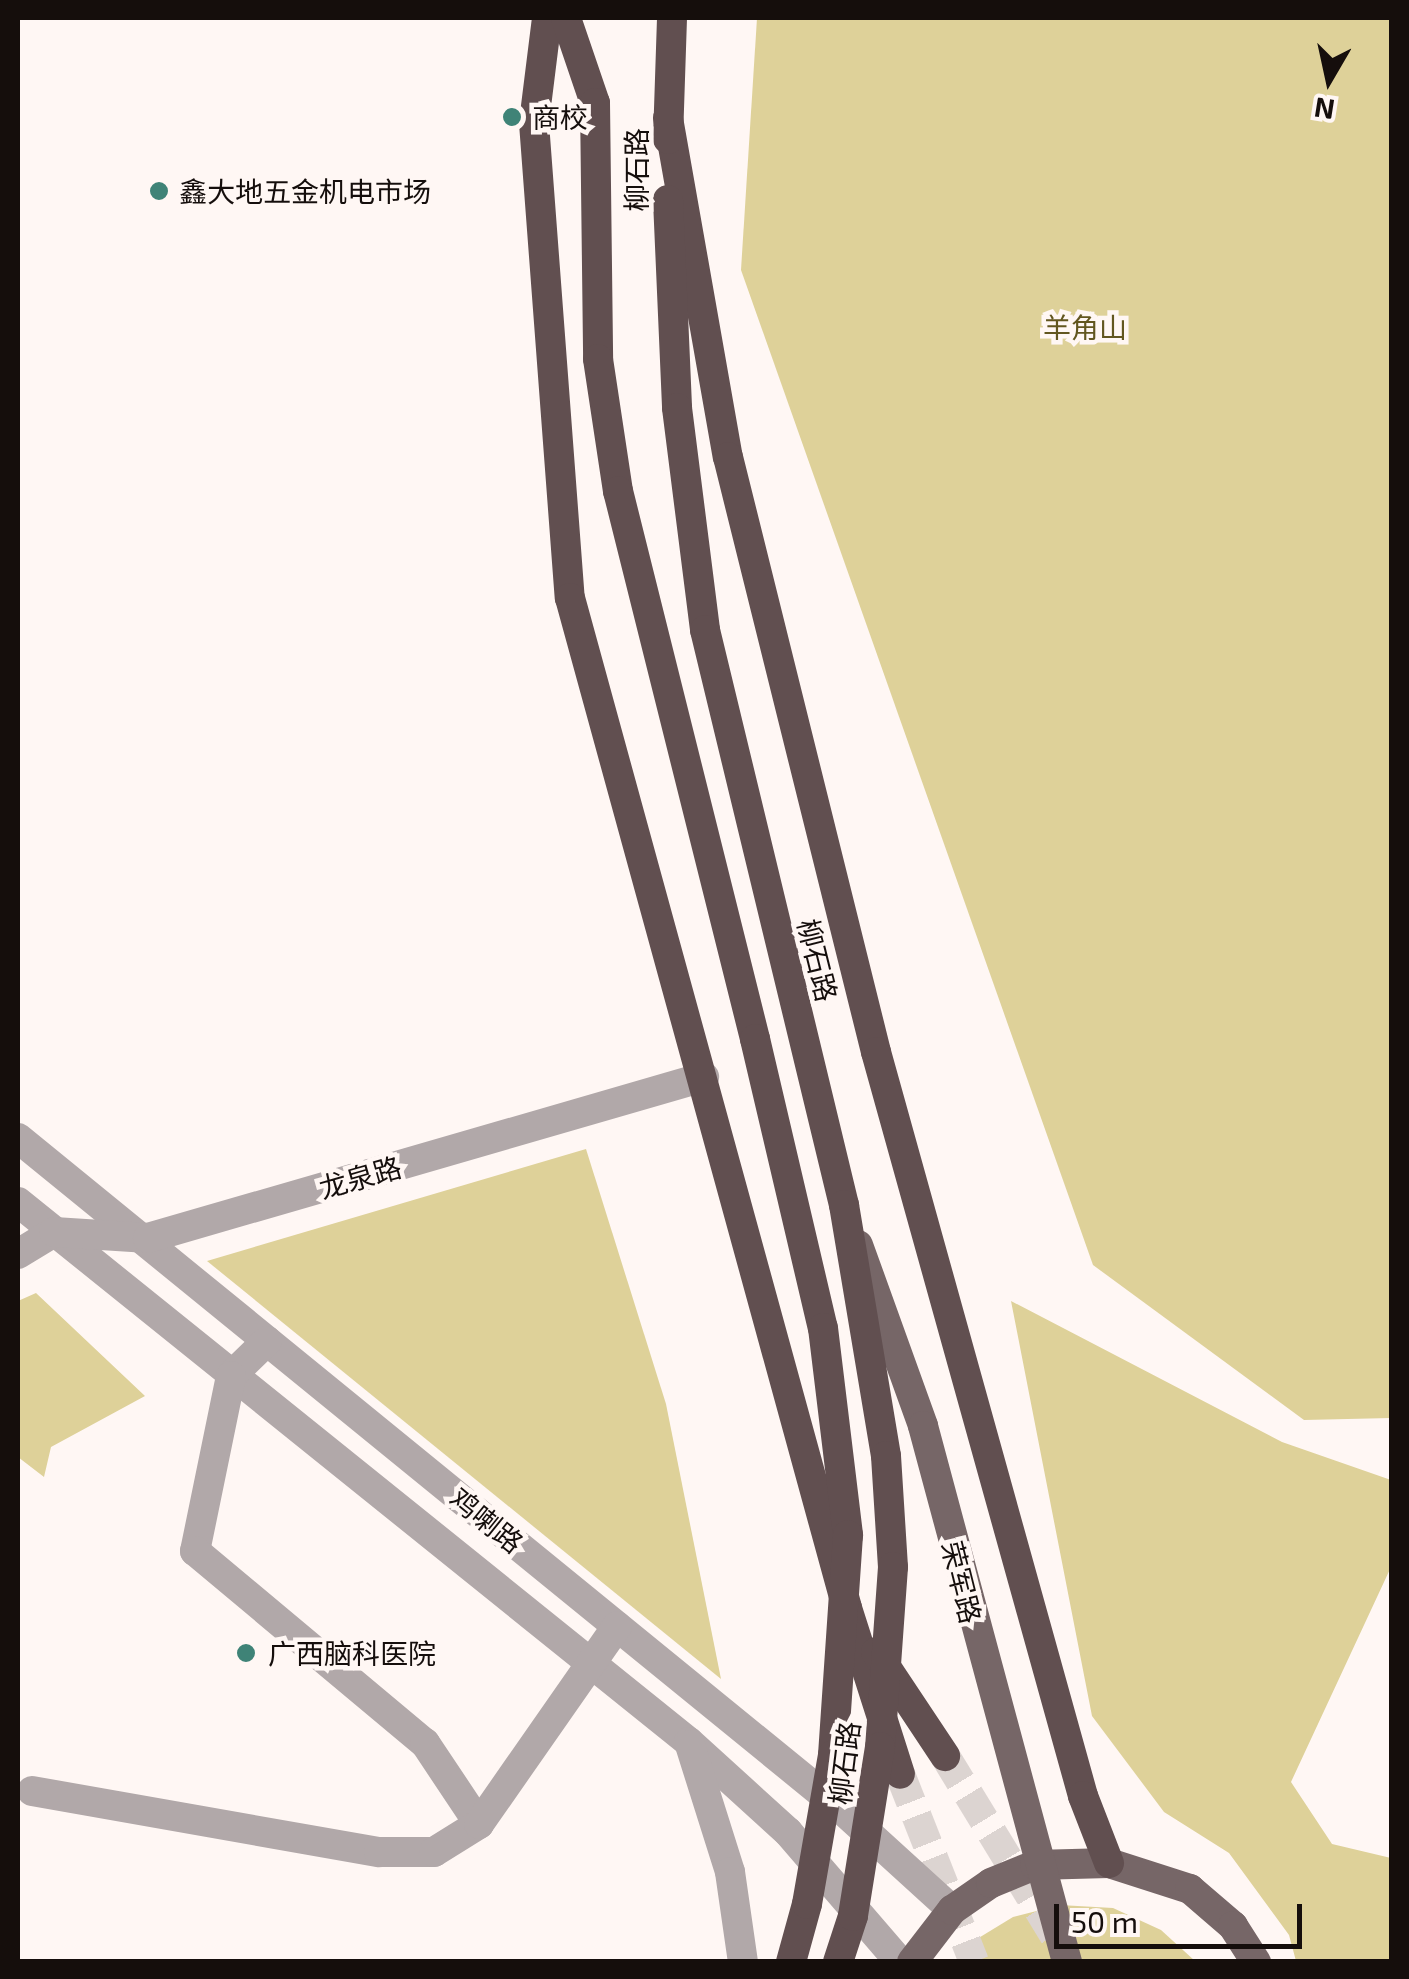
<!DOCTYPE html>
<meta charset="utf-8">
<style>
body{margin:0}
#map{position:relative;width:1409px;height:1979px;overflow:hidden;background:#fff7f4;font-family:"Exo 2","Noto Sans SC",sans-serif}
div>[style]{position:absolute}
.green>*{inset:0;background:#ded199}
.major-tunnel>*{height:30px;margin-top:-15px;transform-origin:0;background:repeating-linear-gradient(90deg,#dcd4d1 0 30px,transparent 0 45px)}
.minor>*{height:30px;margin:-15px;padding:0 15px;transform-origin:15px;border-radius:15px;background:#b1a8a9}
.major>*{height:30px;margin:-15px;padding:0 15px;transform-origin:15px;border-radius:15px;background:#766667}
.highway>*{height:30px;margin:-15px;padding:0 15px;transform-origin:15px;border-radius:15px;background:#614f50}
.major-bridge>*{height:30px;margin:-15px;padding:0 15px;transform-origin:15px;border-radius:15px;background:#766667}
.highway-bridge>*{height:30px;margin:-15px;padding:0 15px;transform-origin:15px;border-radius:15px;background:#614f50}
.dots>*{width:28px;height:28px;translate:-50% -50%;box-sizing:border-box;border:5px solid #fff7f4;border-radius:50%}
span{translate:-50% -50%;white-space:nowrap;text-align:center;line-height:1.15;-webkit-text-stroke:9px #fff7f4;paint-order:stroke}
.poi-label{font-size:28px;color:#150e0c}
.left{translate:0 -50%;text-align:left}
.street-label{font-size:28px;color:#150e0c}
.park-label{font-size:28px;color:#62561f}
.frame{position:absolute;inset:0;border:20px solid #150e0c;pointer-events:none}
.north{position:absolute;left:1279px;top:30px;width:100px;height:100px;-webkit-text-stroke:8px #fff7f4;paint-order:stroke;rotate:189deg;font-size:28px;font-weight:700;line-height:40px;text-align:center;color:#150e0c}
.north::after{content:'';display:block;margin:auto;width:35px;height:45px;background:#150e0c;clip-path:polygon(50% 0,100% 100%,50% 72%,0 100%)}
.scale{position:absolute;left:1054px;top:1904px;width:248px;height:45px;box-sizing:border-box;border:5px solid #150e0c;border-top:0;padding-left:12px;font-size:30px;line-height:35px;white-space:nowrap;color:#150e0c;-webkit-text-stroke:8px #fff7f4;paint-order:stroke}
</style>
<div id="map">
<div class="green">
<div style="clip-path:polygon(757px 18px,1391px 18px,1391px 1418px,1304px 1420px,1093px 1265px,741px 270px)"></div>
<div style="clip-path:polygon(586px 1149px,666px 1404px,721px 1679px,207px 1261px)"></div>
<div style="clip-path:polygon(36px 1293px,145px 1396px,51px 1447px,44px 1477px,18px 1457px,18px 1301px)"></div>
<div style="clip-path:polygon(1011px 1301px,1282px 1442px,1391px 1480px,1391px 1567px,1291px 1782px,1332px 1844px,1391px 1858px,1391px 1961px,1296px 1961px,1289px 1935px,1229px 1853px,1164px 1812px,1092px 1716px)"></div>
<div style="clip-path:polygon(1060px 1905px,1113px 1908px,1161px 1930px,1195px 1961px,956px 1962px,972px 1942px,1013px 1917px)"></div>
</div>
<div class="major-tunnel">
<div style="left:945px;top:1756px;width:223px;rotate:58.6deg"></div>
<div style="left:900px;top:1774px;width:202px;rotate:68.5deg"></div>
</div>
<div class="minor">
<div style="left:18px;top:1138px;width:1059px;rotate:39.18deg"></div>
<div style="left:839px;top:1807px;width:153px;rotate:42.3deg"></div>
<div style="left:18px;top:1202px;width:861px;rotate:38.83deg"></div>
<div style="left:689px;top:1742px;width:134px;rotate:42.3deg"></div>
<div style="left:788px;top:1832px;width:172px;rotate:49.3deg"></div>
<div style="left:18px;top:1254px;width:42px;rotate:-31.4deg"></div>
<div style="left:54px;top:1232px;width:94px;rotate:3.7deg"></div>
<div style="left:148px;top:1238px;width:579px;rotate:-16.15deg"></div>
<div style="left:267px;top:1341px;width:50px;rotate:135.8deg"></div>
<div style="left:231px;top:1376px;width:179px;rotate:101.6deg"></div>
<div style="left:195px;top:1551px;width:300px;rotate:39.9deg"></div>
<div style="left:425px;top:1743px;width:97px;rotate:56.3deg"></div>
<div style="left:690px;top:1745px;width:133px;rotate:72.5deg"></div>
<div style="left:730px;top:1872px;width:91px;rotate:81.8deg"></div>
<div style="left:32px;top:1791px;width:352px;rotate:10deg"></div>
<div style="left:379px;top:1852px;width:55px"></div>
<div style="left:434px;top:1852px;width:53px;rotate:-31.9deg"></div>
<div style="left:479px;top:1824px;width:241px;rotate:-55.1deg"></div>
</div>
<div class="major">
<div style="left:912px;top:1962px;width:66px;rotate:-52.4deg"></div>
<div style="left:952px;top:1910px;width:47px;rotate:-34.7deg"></div>
<div style="left:991px;top:1883px;width:48px;rotate:-22.2deg"></div>
<div style="left:1035px;top:1865px;width:74px;rotate:-1.5deg"></div>
<div style="left:1109px;top:1863px;width:85px;rotate:17.8deg"></div>
<div style="left:1190px;top:1889px;width:57px;rotate:40.7deg"></div>
<div style="left:1233px;top:1926px;width:43px;rotate:57.4deg"></div>
</div>
<div class="highway">
<div style="left:547px;top:18px;width:106px;rotate:97.1deg"></div>
<div style="left:534px;top:123px;width:476px;rotate:85.7deg"></div>
<div style="left:570px;top:598px;width:1047px;rotate:74.66deg"></div>
<div style="left:847px;top:1608px;width:174px;rotate:72.3deg"></div>
<div style="left:566px;top:18px;width:90px;rotate:71.2deg"></div>
<div style="left:595px;top:103px;width:256px;rotate:89.3deg"></div>
<div style="left:598px;top:359px;width:134px;rotate:81.4deg"></div>
<div style="left:618px;top:491px;width:565px;rotate:75.96deg"></div>
<div style="left:668px;top:118px;width:344px;rotate:80deg"></div>
<div style="left:728px;top:457px;width:613px;rotate:76.03deg"></div>
<div style="left:876px;top:1052px;width:772px;rotate:74.45deg"></div>
<div style="left:1083px;top:1796px;width:72px;rotate:68.8deg"></div>
<div style="left:668px;top:139px;width:121px;rotate:-88.1deg"></div>
<div style="left:668px;top:200px;width:208px;rotate:87.5deg"></div>
<div style="left:677px;top:408px;width:224px;rotate:82.8deg"></div>
<div style="left:876px;top:1652px;width:125px;rotate:56.4deg"></div>
<div style="left:791px;top:1962px;width:60px;rotate:-74.6deg"></div>
<div style="left:838px;top:1962px;width:48px;rotate:-71.9deg"></div>
</div>
<div class="major-bridge">
<div style="left:858px;top:1245px;width:192px;rotate:70.2deg"></div>
<div style="left:923px;top:1426px;width:555px;rotate:74.96deg"></div>
</div>
<div class="highway-bridge">
<div style="left:705px;top:630px;width:592px;rotate:76.41deg"></div>
<div style="left:844px;top:1205px;width:254px;rotate:80.5deg"></div>
<div style="left:886px;top:1456px;width:111px;rotate:86.4deg"></div>
<div style="left:893px;top:1567px;width:180px;rotate:94.1deg"></div>
<div style="left:880px;top:1747px;width:171px;rotate:99.1deg"></div>
<div style="left:755px;top:1039px;width:297px;rotate:76.8deg"></div>
<div style="left:823px;top:1328px;width:209px;rotate:83.1deg"></div>
<div style="left:848px;top:1535px;width:221px;rotate:93.9deg"></div>
<div style="left:833px;top:1755px;width:151px;rotate:99.9deg"></div>
</div>
<div class="dots">
<div style="left:512px;top:117px;background:#3f8377"></div>
<div style="left:159px;top:191px;background:#3f8377"></div>
<div style="left:246px;top:1653px;background:#3f8377"></div>
</div>
<div class="poi-label">
<span class="left" style="left:532px;top:117px">商校</span>
<span class="left" style="left:179px;top:191px">鑫大地五金机电市场</span>
<span class="left" style="left:268px;top:1653px">广西脑科医院</span>
</div>
<div class="street-label">
<span style="left:636px;top:170px;rotate:-90deg">柳石路</span>
<span style="left:818px;top:960px;rotate:76deg">柳石路</span>
<span style="left:360px;top:1177px;rotate:-16deg">龙泉路</span>
<span style="left:487px;top:1520px;rotate:39deg">鸡喇路</span>
<span style="left:962px;top:1582px;rotate:76deg">荣军路</span>
<span style="left:844px;top:1763px;rotate:-83deg">柳石路</span>
</div>
<div class="park-label">
<span style="left:1085px;top:327px">羊角山</span>
</div>
<div class="frame"></div>
<div class="north">N</div>
<div class="scale">50 m</div>
</div>
